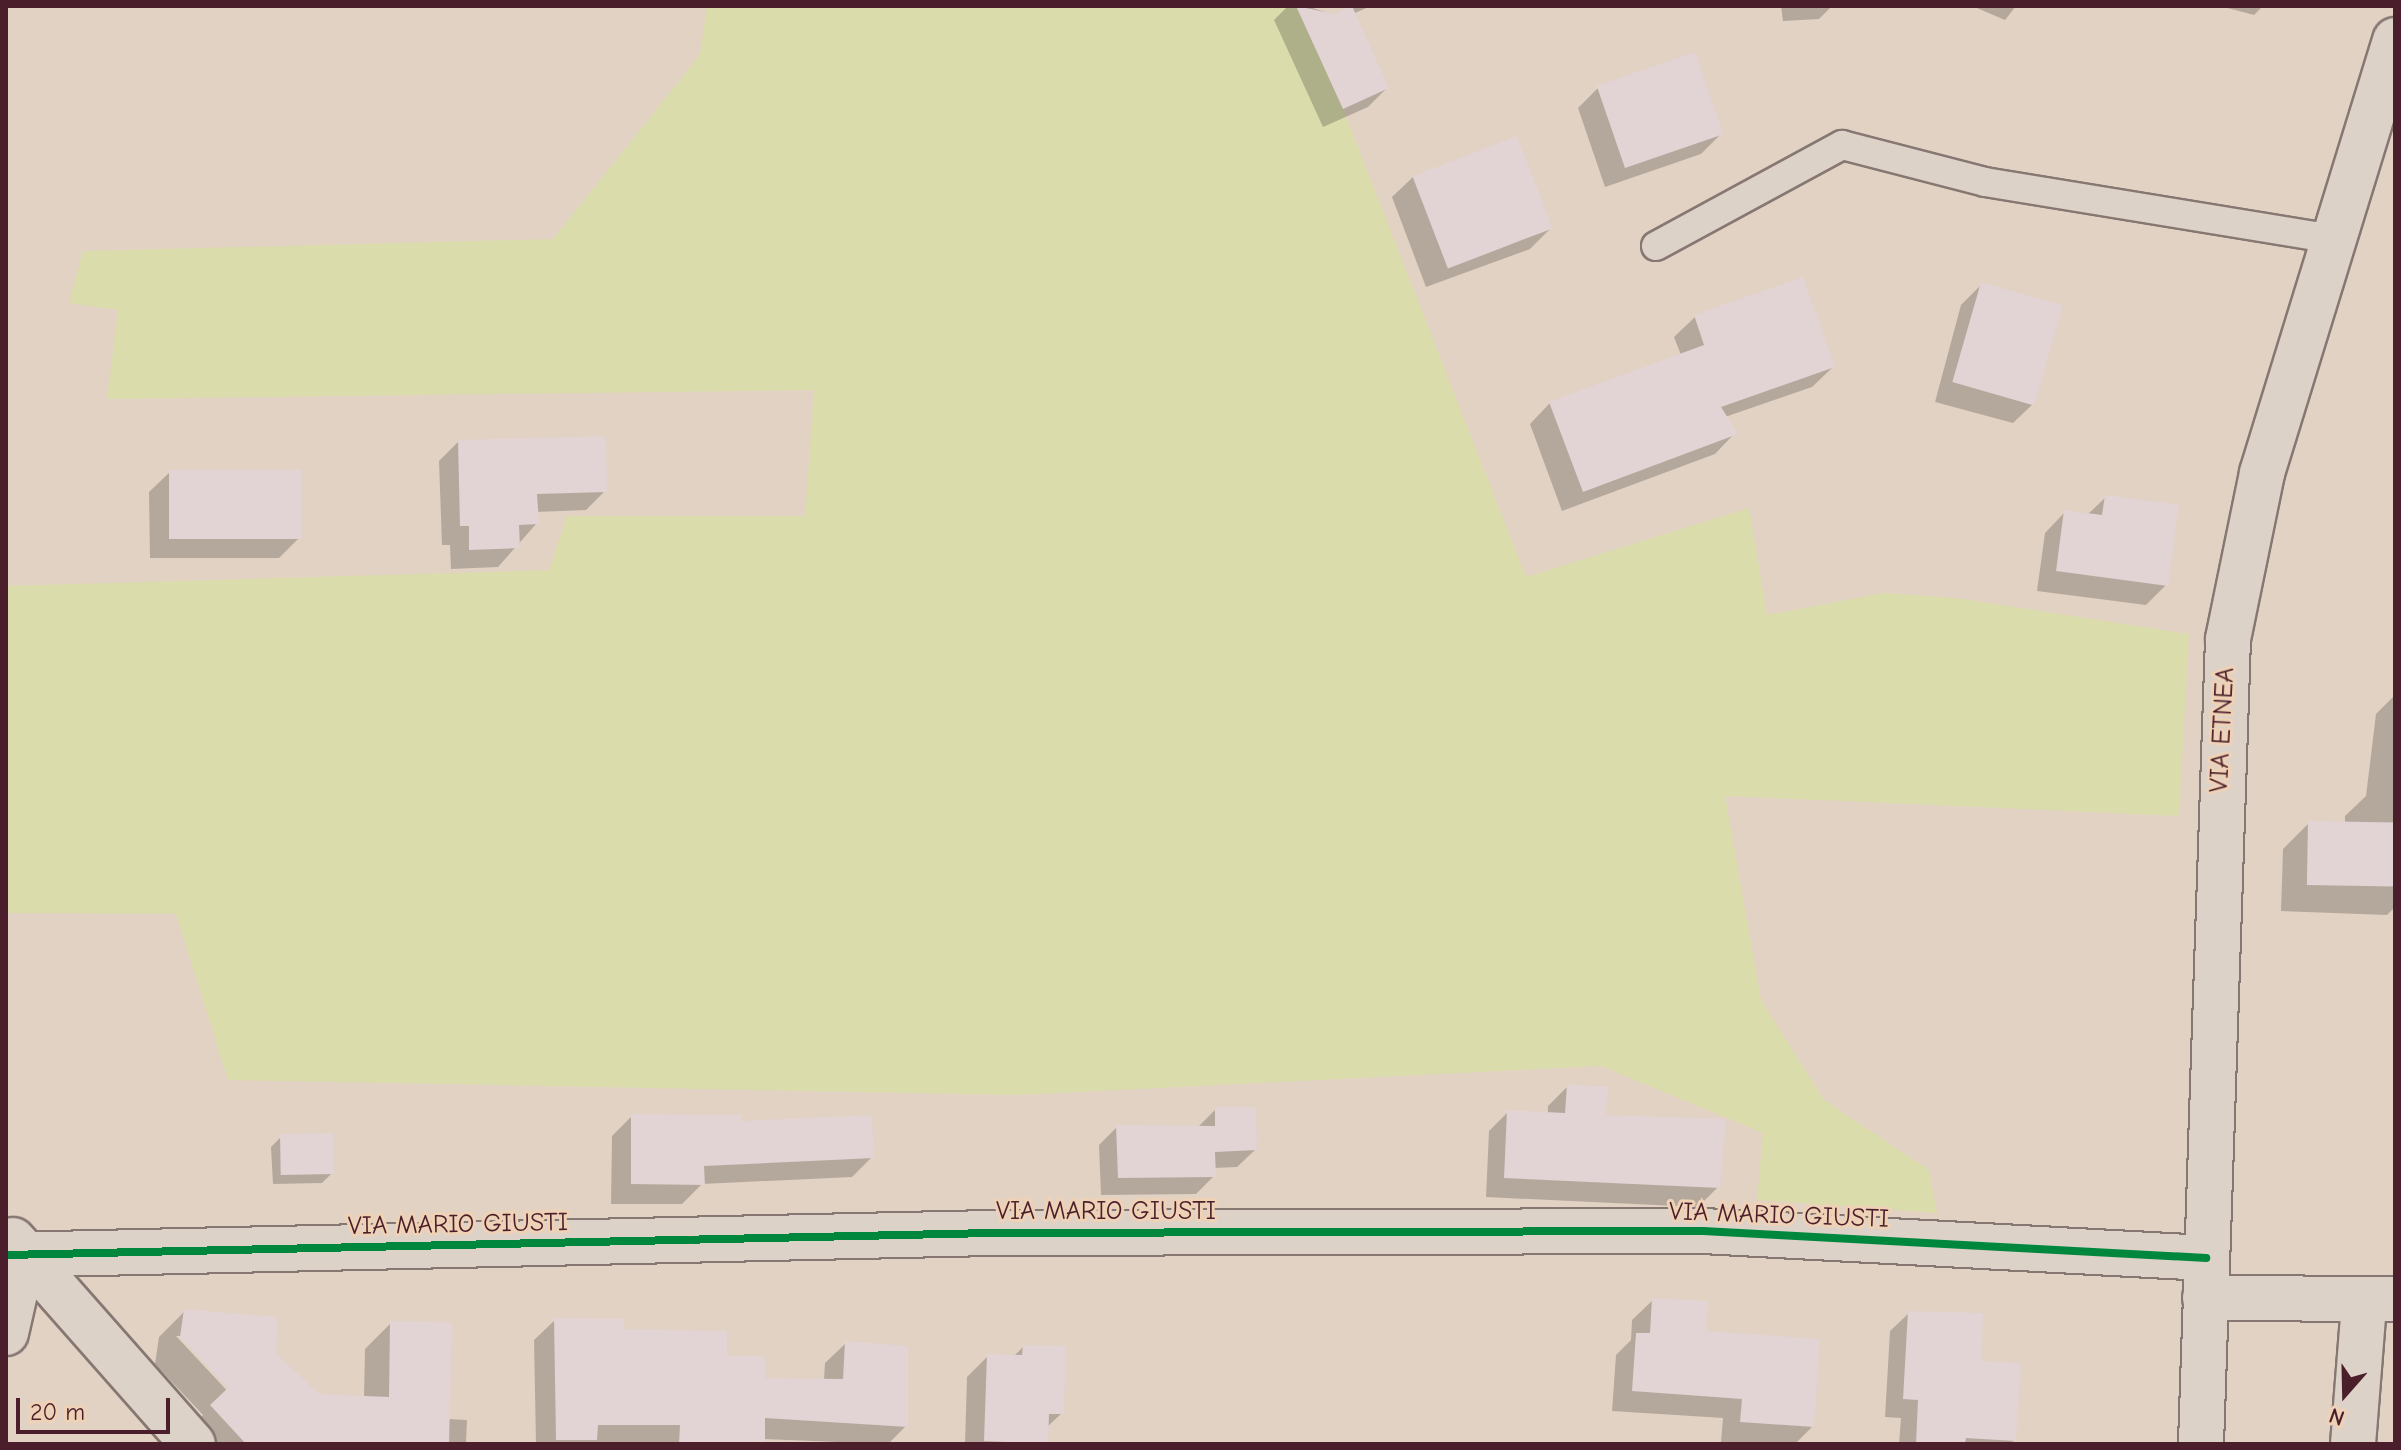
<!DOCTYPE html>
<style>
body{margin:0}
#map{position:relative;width:2401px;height:1450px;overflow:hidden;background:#e2d2c3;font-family:"Comic Neue",sans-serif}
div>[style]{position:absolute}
.green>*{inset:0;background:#dadcac}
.shadow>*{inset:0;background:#0003}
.building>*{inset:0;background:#e2d3d4;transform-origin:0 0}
.roads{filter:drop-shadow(2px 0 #877773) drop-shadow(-2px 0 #877773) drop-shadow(0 2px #877773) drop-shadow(0 -2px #877773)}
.service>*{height:28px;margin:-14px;padding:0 14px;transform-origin:14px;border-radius:14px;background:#ddd2c8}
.minor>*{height:44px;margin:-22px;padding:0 22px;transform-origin:22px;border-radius:22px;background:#ddd2c8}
.secondary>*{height:44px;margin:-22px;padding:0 22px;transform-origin:22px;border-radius:22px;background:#ddd2c8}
.cycleway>*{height:8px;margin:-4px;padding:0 4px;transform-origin:4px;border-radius:4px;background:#00873e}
span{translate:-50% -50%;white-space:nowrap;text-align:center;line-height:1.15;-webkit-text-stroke:6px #efd2b6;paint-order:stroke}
.street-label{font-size:26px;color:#4a1f2b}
.frame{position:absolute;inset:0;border:8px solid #4a1f2b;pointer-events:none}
.north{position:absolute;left:2305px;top:1354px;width:80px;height:80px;-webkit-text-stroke:6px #efd2b6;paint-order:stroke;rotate:200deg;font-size:22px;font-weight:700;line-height:32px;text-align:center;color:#4a1f2b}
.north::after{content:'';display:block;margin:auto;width:28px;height:36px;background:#4a1f2b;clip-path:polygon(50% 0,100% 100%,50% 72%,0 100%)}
.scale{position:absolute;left:16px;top:1398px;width:154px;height:36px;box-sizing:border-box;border:4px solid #4a1f2b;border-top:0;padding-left:10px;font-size:24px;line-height:28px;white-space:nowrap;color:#4a1f2b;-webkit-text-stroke:6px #efd2b6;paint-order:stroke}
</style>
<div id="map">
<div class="green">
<div style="clip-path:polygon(707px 6px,1296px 6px,1343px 109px,1526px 577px,1749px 508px,1767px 615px,1883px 593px,1956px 598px,2189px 634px,2179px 816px,1725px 796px,1761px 1000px,1824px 1100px,1929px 1170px,1937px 1213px,1757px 1200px,1763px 1133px,1601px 1066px,1018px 1095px,228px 1080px,176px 914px,6px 913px,6px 586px,549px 570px,567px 516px,805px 516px,814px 390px,107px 399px,118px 310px,69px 303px,83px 251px,553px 239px,700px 55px)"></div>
</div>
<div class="shadow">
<div style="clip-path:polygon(1288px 6px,1307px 6px,1358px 23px,1387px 88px,1368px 107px,1323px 127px,1274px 20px)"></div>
<div style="clip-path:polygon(1350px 6px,1371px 6px,1348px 16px)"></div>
<div style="clip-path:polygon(1781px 6px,1832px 6px,1819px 19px,1783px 21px)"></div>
<div style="clip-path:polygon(1972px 6px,2016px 6px,2005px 20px)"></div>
<div style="clip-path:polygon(2220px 6px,2263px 6px,2254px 15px)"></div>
<div style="clip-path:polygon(1598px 88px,1721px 134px,1701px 154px,1605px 187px,1578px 108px)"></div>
<div style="clip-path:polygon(1516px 138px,1550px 229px,1530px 249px,1426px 287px,1392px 197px,1413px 177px)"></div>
<div style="clip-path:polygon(1982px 284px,2034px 403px,2013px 423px,1935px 402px,1961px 305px)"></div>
<div style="clip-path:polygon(1695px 317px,1833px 367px,1812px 387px,1725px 417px,1735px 433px,1715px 454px,1562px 511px,1530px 424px,1550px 403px,1681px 355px,1674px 337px)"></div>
<div style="clip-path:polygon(458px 442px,605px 491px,586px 510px,536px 512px,537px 523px,498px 567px,451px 569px,450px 545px,442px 545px,439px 461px)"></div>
<div style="clip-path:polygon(170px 472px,300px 537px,279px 558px,150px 558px,149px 492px)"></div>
<div style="clip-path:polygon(2106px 497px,2166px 585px,2146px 605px,2037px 591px,2045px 533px,2065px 512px,2087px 515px)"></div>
<div style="clip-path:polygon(2395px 695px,2395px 907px,2387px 915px,2281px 911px,2283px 849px,2309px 823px,2345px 824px,2345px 816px,2366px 796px,2376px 714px)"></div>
<div style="clip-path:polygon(1568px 1086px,1604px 1117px,1718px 1187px,1698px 1207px,1486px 1197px,1489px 1131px,1508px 1112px,1548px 1114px,1548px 1106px)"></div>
<div style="clip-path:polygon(1216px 1109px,1255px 1150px,1237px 1167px,1214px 1168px,1214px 1176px,1196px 1194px,1101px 1195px,1099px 1145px,1117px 1127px,1197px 1128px)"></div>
<div style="clip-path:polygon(632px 1116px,740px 1123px,872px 1157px,852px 1177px,702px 1184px,682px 1204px,611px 1204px,612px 1136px)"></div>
<div style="clip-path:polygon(281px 1137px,332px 1173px,322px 1183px,273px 1184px,271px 1147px)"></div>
<div style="clip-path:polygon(1653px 1300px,1704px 1333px,1812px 1427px,1795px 1444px,1721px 1442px,1723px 1418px,1612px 1411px,1616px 1355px,1631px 1340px,1632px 1320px)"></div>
<div style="clip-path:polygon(evenodd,185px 1311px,274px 1354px,318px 1396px,364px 1398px,365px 1349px,391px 1323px,448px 1419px,467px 1420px,466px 1444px,196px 1444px,186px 1432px,203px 1415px,155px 1364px,159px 1337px,185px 1311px,176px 1336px,182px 1336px,236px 1394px,233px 1397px,176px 1336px)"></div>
<div style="clip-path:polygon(1909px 1313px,1979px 1363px,2014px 1440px,2011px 1444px,1899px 1444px,1901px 1418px,1885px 1417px,1890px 1331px)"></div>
<div style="clip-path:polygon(555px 1320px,725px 1358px,763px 1380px,824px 1380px,825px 1363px,846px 1343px,906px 1426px,888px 1444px,763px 1439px,763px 1444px,536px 1444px,534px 1340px)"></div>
<div style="clip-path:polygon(1023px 1347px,1062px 1413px,1046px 1428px,1046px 1444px,965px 1444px,967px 1377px,988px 1356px,1013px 1357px)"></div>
</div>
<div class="building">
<div style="clip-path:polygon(1296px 6px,1335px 14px,1352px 6px,1389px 88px,1343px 109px)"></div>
<div style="left:1695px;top:52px;width:87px;height:104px;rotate:71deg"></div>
<div style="left:1517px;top:136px;width:99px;height:112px;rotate:69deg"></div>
<div style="clip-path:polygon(1803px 277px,1835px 367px,1721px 407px,1738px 434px,1583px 492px,1549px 402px,1704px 345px,1694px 315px)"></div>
<div style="left:1981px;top:282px;width:85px;height:104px;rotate:16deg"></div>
<div style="clip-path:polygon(606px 436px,607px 492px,537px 494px,539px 524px,519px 525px,520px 548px,469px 550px,469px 526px,460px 526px,458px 440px)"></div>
<div style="left:169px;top:470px;width:132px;height:69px"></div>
<div style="clip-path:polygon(2105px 495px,2179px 505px,2168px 586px,2056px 571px,2064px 510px,2102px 515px)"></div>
<div style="left:2308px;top:821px;width:87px;height:64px;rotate:1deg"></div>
<div style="clip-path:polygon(1567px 1084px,1608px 1087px,1606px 1115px,1726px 1119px,1720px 1188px,1504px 1178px,1507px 1110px,1565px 1113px)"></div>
<div style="clip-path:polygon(1215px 1107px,1256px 1107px,1257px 1150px,1215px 1152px,1216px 1177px,1118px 1178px,1116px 1125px,1215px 1126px)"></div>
<div style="clip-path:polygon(631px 1114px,742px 1115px,742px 1121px,872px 1115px,874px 1158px,704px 1166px,705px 1185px,631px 1184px)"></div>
<div style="left:333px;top:1133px;width:41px;height:53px;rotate:89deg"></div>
<div style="clip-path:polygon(1652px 1298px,1708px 1301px,1706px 1331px,1820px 1339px,1814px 1427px,1740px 1422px,1742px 1399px,1632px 1391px,1636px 1333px,1650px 1333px)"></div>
<div style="clip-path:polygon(184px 1309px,278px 1317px,276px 1353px,319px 1394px,389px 1397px,390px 1321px,452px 1322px,449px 1444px,246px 1444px,210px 1405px,228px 1388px,180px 1337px)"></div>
<div style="clip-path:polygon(1908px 1311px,1983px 1313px,1981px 1361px,2021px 1363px,2016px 1441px,1966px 1438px,1965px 1444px,1916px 1444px,1918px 1400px,1903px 1399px)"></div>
<div style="clip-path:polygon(554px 1318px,624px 1319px,624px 1329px,727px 1331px,727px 1356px,765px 1356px,765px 1378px,843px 1379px,845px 1341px,908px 1346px,908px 1427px,765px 1418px,765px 1444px,679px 1444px,680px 1425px,598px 1425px,597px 1440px,556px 1440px)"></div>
<div style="clip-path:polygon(1023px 1345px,1066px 1346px,1064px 1414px,1049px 1414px,1048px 1444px,984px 1441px,987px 1354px,1022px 1355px)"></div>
</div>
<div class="roads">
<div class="service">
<div style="left:1656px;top:246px;width:212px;rotate:-28.5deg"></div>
<div style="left:1842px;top:145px;width:148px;rotate:14.5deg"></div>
<div style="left:1985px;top:182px;width:353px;rotate:9.3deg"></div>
</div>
<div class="minor">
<div style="left:13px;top:1240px;width:272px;rotate:48.6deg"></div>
<div style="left:6px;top:1255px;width:982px;rotate:-1.28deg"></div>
<div style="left:988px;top:1233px;width:715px;rotate:-0.16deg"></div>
<div style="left:1703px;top:1231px;width:504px;rotate:3.07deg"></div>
<div style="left:2205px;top:1298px;width:190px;rotate:0.3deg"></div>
<div style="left:6px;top:1333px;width:81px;rotate:-77.2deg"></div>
<div style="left:2353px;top:1444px;width:141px;rotate:-85.5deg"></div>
</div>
<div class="secondary">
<div style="left:2201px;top:1444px;width:805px;rotate:-88.08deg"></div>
<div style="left:2228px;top:639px;width:169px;rotate:-78.4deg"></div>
<div style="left:2262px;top:473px;width:453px;rotate:-72.9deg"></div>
</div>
</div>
<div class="cycleway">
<div style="left:6px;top:1255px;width:982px;rotate:-1.28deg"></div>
<div style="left:988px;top:1233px;width:715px;rotate:-0.16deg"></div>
<div style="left:1703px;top:1231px;width:504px;rotate:3.07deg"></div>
</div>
<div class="street-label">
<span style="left:2223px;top:730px;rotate:-87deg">VIA ETNEA</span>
<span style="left:1106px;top:1212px">VIA MARIO GIUSTI</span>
<span style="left:1779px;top:1216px;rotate:2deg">VIA MARIO GIUSTI</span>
<span style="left:458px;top:1225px;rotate:-1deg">VIA MARIO GIUSTI</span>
</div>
<div class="frame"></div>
<div class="north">N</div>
<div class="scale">20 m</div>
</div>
